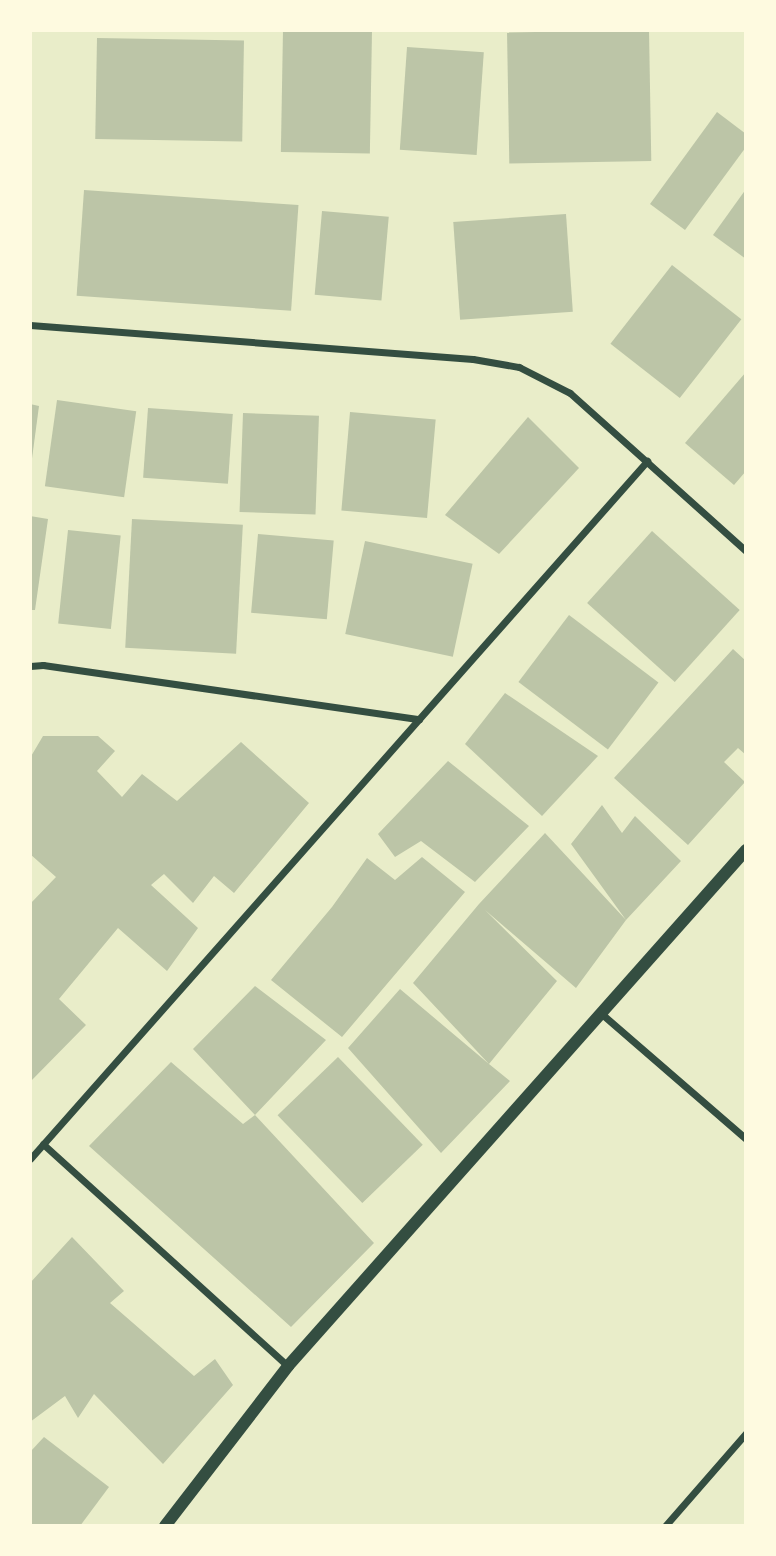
<!DOCTYPE html>
<style>
body{margin:0}
#map{position:relative;width:776px;height:1556px;overflow:hidden;background:#e9edc9;font-family:"Exo 2",sans-serif}
div>[style]{position:absolute}
.building>*{inset:0;background:#bcc5a7;transform-origin:0 0}
.minor>*{height:7px;margin:-3.5px;padding:0 3.5px;transform-origin:3.5px;border-radius:3.5px;background:#344e41}
.tertiary>*{height:12px;margin:-6px;padding:0 6px;transform-origin:6px;border-radius:6px;background:#344e41}
span{translate:-50% -50%;white-space:nowrap;text-align:center;line-height:1.15;-webkit-text-stroke:5px #fefae0;paint-order:stroke}
.frame{position:absolute;inset:0;border:32px solid #fefae0;pointer-events:none}
</style>
<div id="map">
<div class="building">
<div style="left:283px;top:30px;width:89px;height:122px;rotate:1deg"></div>
<div style="left:649px;top:30px;width:131px;height:142px;rotate:89deg"></div>
<div style="left:97px;top:38px;width:147px;height:101px;rotate:1deg"></div>
<div style="left:407px;top:47px;width:77px;height:103px;rotate:4deg"></div>
<div style="clip-path:polygon(717px 112px,746px 134px,746px 147px,685px 230px,650px 204px)"></div>
<div style="clip-path:polygon(746px 189px,746px 259px,713px 235px)"></div>
<div style="left:84px;top:190px;width:215px;height:106px;rotate:4deg"></div>
<div style="left:322px;top:211px;width:67px;height:84px;rotate:5deg"></div>
<div style="left:566px;top:214px;width:98px;height:113px;rotate:86deg"></div>
<div style="left:672px;top:265px;width:88px;height:100px;rotate:38deg"></div>
<div style="clip-path:polygon(746px 372px,746px 471px,734px 485px,685px 443px)"></div>
<div style="left:57px;top:400px;width:80px;height:87px;rotate:8deg"></div>
<div style="clip-path:polygon(30px 404px,39px 406px,31px 466px,30px 465px)"></div>
<div style="left:148px;top:408px;width:85px;height:70px;rotate:4deg"></div>
<div style="left:350px;top:412px;width:86px;height:99px;rotate:5deg"></div>
<div style="left:243px;top:413px;width:76px;height:99px;rotate:2deg"></div>
<div style="clip-path:polygon(528px 417px,579px 468px,499px 554px,445px 515px)"></div>
<div style="clip-path:polygon(30px 516px,48px 519px,35px 610px,30px 610px)"></div>
<div style="left:132px;top:519px;width:111px;height:129px;rotate:3deg"></div>
<div style="left:68px;top:530px;width:53px;height:94px;rotate:6deg"></div>
<div style="left:652px;top:531px;width:118px;height:97px;rotate:42deg"></div>
<div style="left:258px;top:534px;width:76px;height:79px;rotate:5deg"></div>
<div style="left:365px;top:541px;width:110px;height:95px;rotate:12deg"></div>
<div style="left:569px;top:615px;width:112px;height:84px;rotate:37deg"></div>
<div style="clip-path:polygon(733px 649px,746px 661px,746px 755px,738px 748px,724px 762px,745px 782px,688px 845px,614px 778px)"></div>
<div style="clip-path:polygon(505px 693px,598px 756px,542px 816px,465px 744px)"></div>
<div style="clip-path:polygon(43px 736px,98px 736px,115px 751px,97px 771px,122px 797px,142px 774px,177px 801px,241px 742px,309px 803px,234px 893px,214px 876px,193px 903px,164px 874px,151px 885px,198px 928px,167px 971px,118px 928px,59px 999px,86px 1025px,30px 1082px,30px 904px,56px 877px,30px 854px,30px 758px)"></div>
<div style="clip-path:polygon(448px 761px,529px 826px,475px 882px,421px 841px,395px 857px,378px 834px)"></div>
<div style="clip-path:polygon(602px 805px,622px 833px,635px 816px,681px 861px,626px 920px,576px 988px,485px 910px,557px 981px,489px 1064px,510px 1081px,441px 1153px,348px 1048px,400px 989px,489px 1064px,413px 983px,479px 904px,545px 833px,626px 920px,571px 844px)"></div>
<div style="clip-path:polygon(422px 857px,465px 892px,342px 1037px,271px 980px,332px 907px,367px 858px,395px 880px)"></div>
<div style="clip-path:polygon(255px 986px,326px 1040px,255px 1115px,374px 1243px,291px 1327px,89px 1146px,171px 1062px,243px 1124px,255px 1115px,193px 1049px)"></div>
<div style="left:338px;top:1057px;width:122px;height:84px;rotate:46deg"></div>
<div style="clip-path:polygon(72px 1237px,124px 1291px,110px 1303px,194px 1376px,215px 1359px,233px 1385px,163px 1464px,94px 1394px,78px 1418px,65px 1396px,30px 1422px,30px 1283px)"></div>
<div style="clip-path:polygon(44px 1437px,109px 1487px,80px 1526px,30px 1526px,30px 1452px)"></div>
</div>
<div class="minor">
<div style="left:30px;top:325px;width:444px;rotate:4.4deg"></div>
<div style="left:473px;top:359px;width:47px;rotate:9.9deg"></div>
<div style="left:519px;top:367px;width:57px;rotate:27deg"></div>
<div style="left:570px;top:393px;width:237px;rotate:41.9deg"></div>
<div style="left:30px;top:666px;width:13px;rotate:-4deg"></div>
<div style="left:43px;top:665px;width:380px;rotate:8.2deg"></div>
<div style="left:603px;top:1015px;width:189px;rotate:40.9deg"></div>
<div style="left:43px;top:1144px;width:331px;rotate:42.2deg"></div>
<div style="left:30px;top:1159px;width:932px;rotate:-48.52deg"></div>
<div style="left:665px;top:1526px;width:123px;rotate:-48.9deg"></div>
</div>
<div class="tertiary">
<div style="left:165px;top:1526px;width:202px;rotate:-52.4deg"></div>
<div style="left:288px;top:1366px;width:690px;rotate:-48.41deg"></div>
</div>
<div class="frame"></div>
</div>
